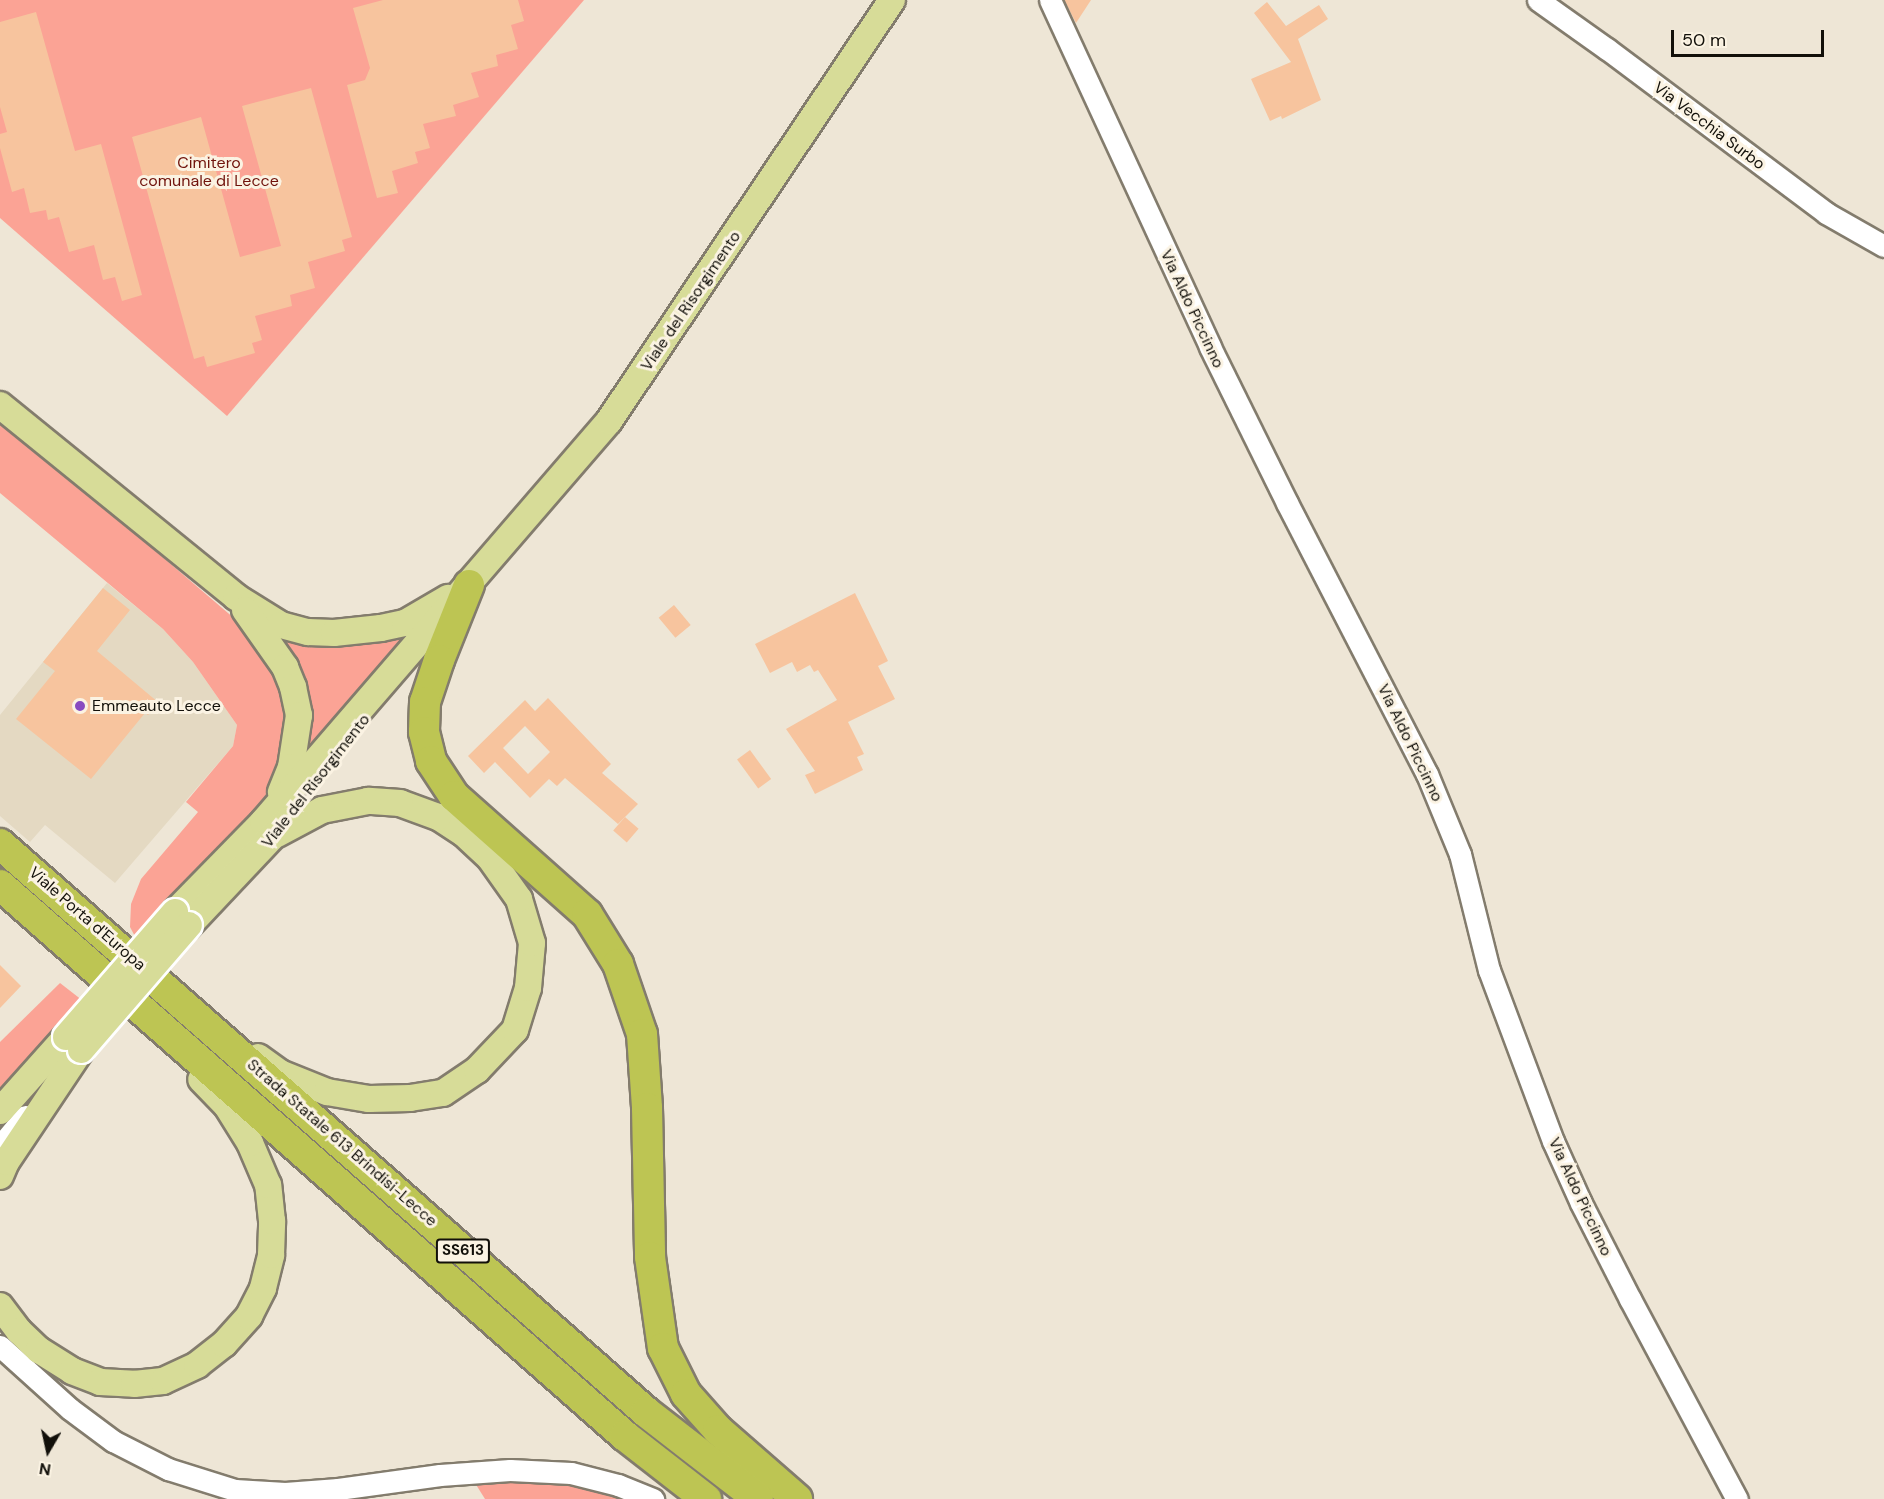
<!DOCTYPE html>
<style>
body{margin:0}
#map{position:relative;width:1884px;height:1499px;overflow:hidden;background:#eee6d6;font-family:"DM Sans",sans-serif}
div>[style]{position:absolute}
.built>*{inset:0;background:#e4d9c2}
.green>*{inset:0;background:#fba395}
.building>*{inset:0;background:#f7c49e;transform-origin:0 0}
.roads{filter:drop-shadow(2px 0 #837c6d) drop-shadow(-2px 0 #837c6d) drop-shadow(0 2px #837c6d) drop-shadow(0 -2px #837c6d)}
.minor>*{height:21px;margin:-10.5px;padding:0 10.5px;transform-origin:10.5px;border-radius:10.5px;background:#fff}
.major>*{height:26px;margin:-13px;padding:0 13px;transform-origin:13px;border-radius:13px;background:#d7dc98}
.highway>*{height:30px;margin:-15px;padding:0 15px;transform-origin:15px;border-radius:15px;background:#bdc553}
.bridges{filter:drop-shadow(2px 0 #fff) drop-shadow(-2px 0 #fff) drop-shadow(0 2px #fff) drop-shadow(0 -2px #fff)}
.major-bridge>*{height:26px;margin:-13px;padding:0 13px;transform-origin:13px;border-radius:13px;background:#d7dc98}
.dots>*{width:16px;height:16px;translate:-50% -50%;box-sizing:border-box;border:3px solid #fbf3e3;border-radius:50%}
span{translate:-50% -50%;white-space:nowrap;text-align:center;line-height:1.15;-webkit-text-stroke:6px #fbf3e3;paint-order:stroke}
.shield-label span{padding:2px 4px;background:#fbf3e3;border:2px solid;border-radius:4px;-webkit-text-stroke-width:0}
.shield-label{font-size:15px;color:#12100a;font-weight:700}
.street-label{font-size:16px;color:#12100a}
.park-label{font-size:16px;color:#70130c}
.poi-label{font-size:16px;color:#12100a}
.left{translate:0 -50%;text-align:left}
.north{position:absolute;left:18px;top:1421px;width:60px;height:60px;-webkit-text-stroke:4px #fbf3e3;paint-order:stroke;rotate:189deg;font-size:16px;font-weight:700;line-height:24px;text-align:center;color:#12100a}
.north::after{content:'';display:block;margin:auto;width:21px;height:27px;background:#12100a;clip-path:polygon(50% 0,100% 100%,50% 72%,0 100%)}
.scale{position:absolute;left:1671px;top:30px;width:153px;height:27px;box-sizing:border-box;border:3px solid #12100a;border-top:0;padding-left:8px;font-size:18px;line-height:21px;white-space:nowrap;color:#12100a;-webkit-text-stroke:4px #fbf3e3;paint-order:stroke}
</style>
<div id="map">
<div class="built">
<div style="clip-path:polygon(107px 583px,163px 629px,193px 662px,237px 725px,233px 746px,115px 883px,45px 825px,30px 842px,0 816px,0 715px)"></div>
</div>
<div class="green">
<div style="clip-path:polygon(0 0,584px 0,227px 416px,0 218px)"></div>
<div style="clip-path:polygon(0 418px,242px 625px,282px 681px,288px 712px,281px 767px,267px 796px,139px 944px,130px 927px,131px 904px,141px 879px,198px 812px,186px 802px,233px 746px,237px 725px,193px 662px,163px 629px,0 493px)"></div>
<div style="clip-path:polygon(276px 635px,325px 644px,356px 645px,400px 635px,403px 637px,310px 748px,306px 746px)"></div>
<div style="clip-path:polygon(60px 983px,87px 1004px,0 1103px,0 1042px)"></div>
<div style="clip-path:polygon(528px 1481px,581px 1487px,621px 1499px,485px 1499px,475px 1483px)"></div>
</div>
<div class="building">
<div style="clip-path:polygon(383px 0,518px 0,524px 21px,511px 25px,518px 49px,496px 55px,498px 66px,471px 73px,479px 97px,453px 105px,456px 116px,423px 124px,430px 148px,415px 152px,418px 163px,392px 171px,398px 193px,377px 198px,347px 85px,365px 80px,370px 68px,353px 8px)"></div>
<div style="clip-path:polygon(1064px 0,1091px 0,1076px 23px)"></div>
<div style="clip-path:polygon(1267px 2px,1286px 26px,1319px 5px,1328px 19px,1298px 39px,1321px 100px,1282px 119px,1281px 116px,1270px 121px,1251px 79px,1291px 62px,1254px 13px)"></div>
<div style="clip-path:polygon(36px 12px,75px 151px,101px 144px,142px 295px,122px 301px,115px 277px,103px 280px,94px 245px,69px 252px,59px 217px,48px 220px,46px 210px,30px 213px,24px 188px,12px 192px,0 148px,0 134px,7px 132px,0 107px,0 22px)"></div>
<div style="clip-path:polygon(311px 88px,352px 237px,342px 240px,345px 251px,308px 262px,315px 288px,290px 295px,292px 306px,255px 316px,262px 340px,252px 343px,255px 353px,207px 367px,204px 356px,194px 359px,132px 137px,201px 117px,240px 257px,273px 248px,281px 246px,242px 106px)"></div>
<div style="clip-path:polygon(103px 588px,130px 610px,97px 651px,159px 703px,148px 715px,145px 713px,91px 779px,16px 719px,55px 671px,43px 662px)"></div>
<div style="clip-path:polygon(855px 593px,888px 661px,878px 666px,895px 699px,848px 722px,864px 754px,857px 757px,863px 770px,815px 794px,805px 775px,815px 771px,786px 729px,837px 700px,818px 670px,814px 672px,810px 665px,797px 672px,792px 662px,770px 673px,755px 644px)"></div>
<div style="left:674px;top:605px;width:26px;height:20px;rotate:50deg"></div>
<div style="clip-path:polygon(evenodd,548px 698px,611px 764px,602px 773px,638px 804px,618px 824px,565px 778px,557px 786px,549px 779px,530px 798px,495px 762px,484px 773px,468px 756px,525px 700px,535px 711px,548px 698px,525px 726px,550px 752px,528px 774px,503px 748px,525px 726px)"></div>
<div style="left:750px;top:750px;width:36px;height:16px;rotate:54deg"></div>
<div style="left:625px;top:817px;width:18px;height:18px;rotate:41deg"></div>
<div style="clip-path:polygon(0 965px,21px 986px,0 1008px)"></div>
</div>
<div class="roads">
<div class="minor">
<div style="left:1050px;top:0;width:382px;rotate:65.2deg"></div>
<div style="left:1210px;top:347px;width:174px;rotate:63.7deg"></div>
<div style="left:1287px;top:503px;width:305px;rotate:62.7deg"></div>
<div style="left:1427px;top:774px;width:87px;rotate:67.6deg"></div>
<div style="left:1460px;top:854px;width:120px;rotate:76deg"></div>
<div style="left:1489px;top:970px;width:183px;rotate:69.5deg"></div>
<div style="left:1553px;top:1141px;width:68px;rotate:65.7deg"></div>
<div style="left:1581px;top:1203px;width:108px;rotate:63deg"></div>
<div style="left:1630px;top:1299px;width:227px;rotate:61.9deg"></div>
<div style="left:1538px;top:0;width:85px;rotate:35.4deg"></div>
<div style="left:1607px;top:49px;width:274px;rotate:36.8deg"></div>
<div style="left:1826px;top:213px;width:67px;rotate:29.6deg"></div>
<div style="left:0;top:1146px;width:39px;rotate:-50deg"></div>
<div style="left:0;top:1346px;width:94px;rotate:42deg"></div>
<div style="left:70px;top:1409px;width:54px;rotate:36.7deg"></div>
<div style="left:113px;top:1441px;width:62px;rotate:27deg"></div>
<div style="left:168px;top:1469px;width:70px;rotate:17.4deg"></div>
<div style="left:235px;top:1490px;width:50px;rotate:3.4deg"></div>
<div style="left:285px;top:1493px;width:53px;rotate:-4.3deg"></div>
<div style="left:338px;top:1489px;width:103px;rotate:-7.8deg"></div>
<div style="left:440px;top:1475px;width:70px;rotate:-4.1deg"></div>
<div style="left:510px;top:1470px;width:61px;rotate:2.8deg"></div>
<div style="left:571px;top:1473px;width:49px;rotate:14.3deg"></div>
<div style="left:618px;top:1485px;width:38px;rotate:22deg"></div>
</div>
<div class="major">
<div style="left:0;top:405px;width:304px;rotate:39.1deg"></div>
<div style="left:236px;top:597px;width:53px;rotate:31.9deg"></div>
<div style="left:281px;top:625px;width:28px;rotate:15deg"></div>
<div style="left:308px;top:632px;width:26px;rotate:2deg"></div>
<div style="left:334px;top:633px;width:47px;rotate:-6.1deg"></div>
<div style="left:381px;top:628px;width:25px;rotate:-12deg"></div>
<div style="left:405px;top:623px;width:50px;rotate:-30.2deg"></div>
<div style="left:245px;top:610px;width:70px;rotate:54.9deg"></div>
<div style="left:285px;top:667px;width:22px;rotate:68deg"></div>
<div style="left:293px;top:687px;width:29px;rotate:78deg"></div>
<div style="left:299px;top:715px;width:53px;rotate:98.7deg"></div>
<div style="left:291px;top:767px;width:27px;rotate:112deg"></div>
<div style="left:175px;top:912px;width:126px;rotate:-45.6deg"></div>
<div style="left:263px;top:822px;width:530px;rotate:-49.21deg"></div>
<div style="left:609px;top:421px;width:507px;rotate:-56.09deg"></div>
<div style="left:189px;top:925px;width:143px;rotate:-46.7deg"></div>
<div style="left:258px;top:1057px;width:27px;rotate:36deg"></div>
<div style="left:280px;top:1073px;width:51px;rotate:22deg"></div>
<div style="left:327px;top:1092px;width:43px;rotate:9.5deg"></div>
<div style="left:369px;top:1099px;width:41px;rotate:-1.4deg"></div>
<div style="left:410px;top:1098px;width:33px;rotate:-9deg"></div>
<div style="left:443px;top:1093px;width:41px;rotate:-34.1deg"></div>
<div style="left:477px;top:1070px;width:55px;rotate:-46.5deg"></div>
<div style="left:515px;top:1030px;width:44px;rotate:-72.8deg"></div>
<div style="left:528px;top:988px;width:45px;rotate:-84.9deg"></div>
<div style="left:532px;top:943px;width:46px;rotate:-106.5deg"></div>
<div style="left:519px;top:899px;width:50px;rotate:-125.3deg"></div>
<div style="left:490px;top:858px;width:37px;rotate:-137deg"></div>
<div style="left:463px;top:833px;width:30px;rotate:-147deg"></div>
<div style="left:438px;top:817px;width:40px;rotate:-159.8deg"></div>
<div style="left:400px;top:803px;width:32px;rotate:-176deg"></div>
<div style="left:368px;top:801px;width:47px;rotate:168.9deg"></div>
<div style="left:322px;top:810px;width:51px;rotate:151.9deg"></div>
<div style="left:0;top:1111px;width:99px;rotate:-48.3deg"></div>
<div style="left:0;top:1176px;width:15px;rotate:-67deg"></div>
<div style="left:6px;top:1162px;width:135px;rotate:-56.2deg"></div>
<div style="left:0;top:1306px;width:31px;rotate:53deg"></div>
<div style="left:19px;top:1331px;width:28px;rotate:44deg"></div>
<div style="left:39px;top:1350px;width:39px;rotate:32deg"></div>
<div style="left:72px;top:1371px;width:30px;rotate:21deg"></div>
<div style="left:100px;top:1382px;width:34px;rotate:3deg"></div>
<div style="left:134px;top:1384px;width:29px;rotate:-6deg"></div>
<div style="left:163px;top:1381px;width:38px;rotate:-25deg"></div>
<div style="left:197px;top:1365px;width:34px;rotate:-38deg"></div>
<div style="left:224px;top:1344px;width:38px;rotate:-48deg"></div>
<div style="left:249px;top:1316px;width:31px;rotate:-63deg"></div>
<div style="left:263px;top:1288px;width:34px;rotate:-76deg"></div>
<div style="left:271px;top:1255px;width:34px;rotate:-88deg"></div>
<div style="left:272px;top:1221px;width:36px;rotate:-96deg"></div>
<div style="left:268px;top:1185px;width:46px;rotate:-113.2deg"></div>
<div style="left:250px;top:1143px;width:44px;rotate:-121.9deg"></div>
<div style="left:227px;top:1106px;width:37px;rotate:-134deg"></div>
</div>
<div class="highway">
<div style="left:469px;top:585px;width:81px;rotate:111.8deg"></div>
<div style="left:439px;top:660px;width:44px;rotate:108.4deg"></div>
<div style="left:425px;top:702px;width:30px;rotate:92deg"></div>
<div style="left:424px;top:732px;width:30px;rotate:76deg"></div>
<div style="left:431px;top:761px;width:42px;rotate:56.7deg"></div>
<div style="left:454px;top:796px;width:178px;rotate:41.6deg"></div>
<div style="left:587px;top:914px;width:59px;rotate:58.2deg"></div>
<div style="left:618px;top:964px;width:74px;rotate:71.1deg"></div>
<div style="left:642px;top:1034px;width:74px;rotate:86.1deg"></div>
<div style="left:647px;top:1108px;width:149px;rotate:88.8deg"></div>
<div style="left:650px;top:1257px;width:92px;rotate:81.9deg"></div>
<div style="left:663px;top:1348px;width:51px;rotate:63.4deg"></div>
<div style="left:686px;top:1394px;width:48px;rotate:48.4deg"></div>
<div style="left:718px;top:1430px;width:105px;rotate:41.1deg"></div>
<div style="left:0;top:844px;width:860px;rotate:41.32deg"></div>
<div style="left:646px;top:1412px;width:142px;rotate:37.8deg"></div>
<div style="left:0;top:885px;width:833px;rotate:41.4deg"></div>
<div style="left:625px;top:1436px;width:103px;rotate:37.9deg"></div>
</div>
</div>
<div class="bridges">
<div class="major-bridge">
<div style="left:66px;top:1037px;width:166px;rotate:-48.9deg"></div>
<div style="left:81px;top:1050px;width:165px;rotate:-49.2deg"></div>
</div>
</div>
<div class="dots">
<div style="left:80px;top:706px;background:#8a4bc0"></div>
</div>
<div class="shield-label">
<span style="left:463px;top:1251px">SS613</span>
</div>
<div class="street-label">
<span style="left:1709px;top:126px;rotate:37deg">Via Vecchia Surbo</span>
<span style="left:691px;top:301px;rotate:-56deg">Viale del Risorgimento</span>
<span style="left:1192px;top:309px;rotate:65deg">Via Aldo Piccinno</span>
<span style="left:1410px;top:743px;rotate:64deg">Via Aldo Piccinno</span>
<span style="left:316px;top:781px;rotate:-52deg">Viale del Risorgimento</span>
<span style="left:87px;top:919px;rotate:41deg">Viale Porta d'Europa</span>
<span style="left:342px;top:1143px;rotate:41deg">Strada Statale 613 Brindisi-Lecce</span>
<span style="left:1580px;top:1197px;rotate:65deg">Via Aldo Piccinno</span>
</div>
<div class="park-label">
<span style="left:209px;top:172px">Cimitero<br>comunale di Lecce</span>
</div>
<div class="poi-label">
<span class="left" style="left:92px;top:706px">Emmeauto Lecce</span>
</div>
<div class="north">N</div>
<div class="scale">50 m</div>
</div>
